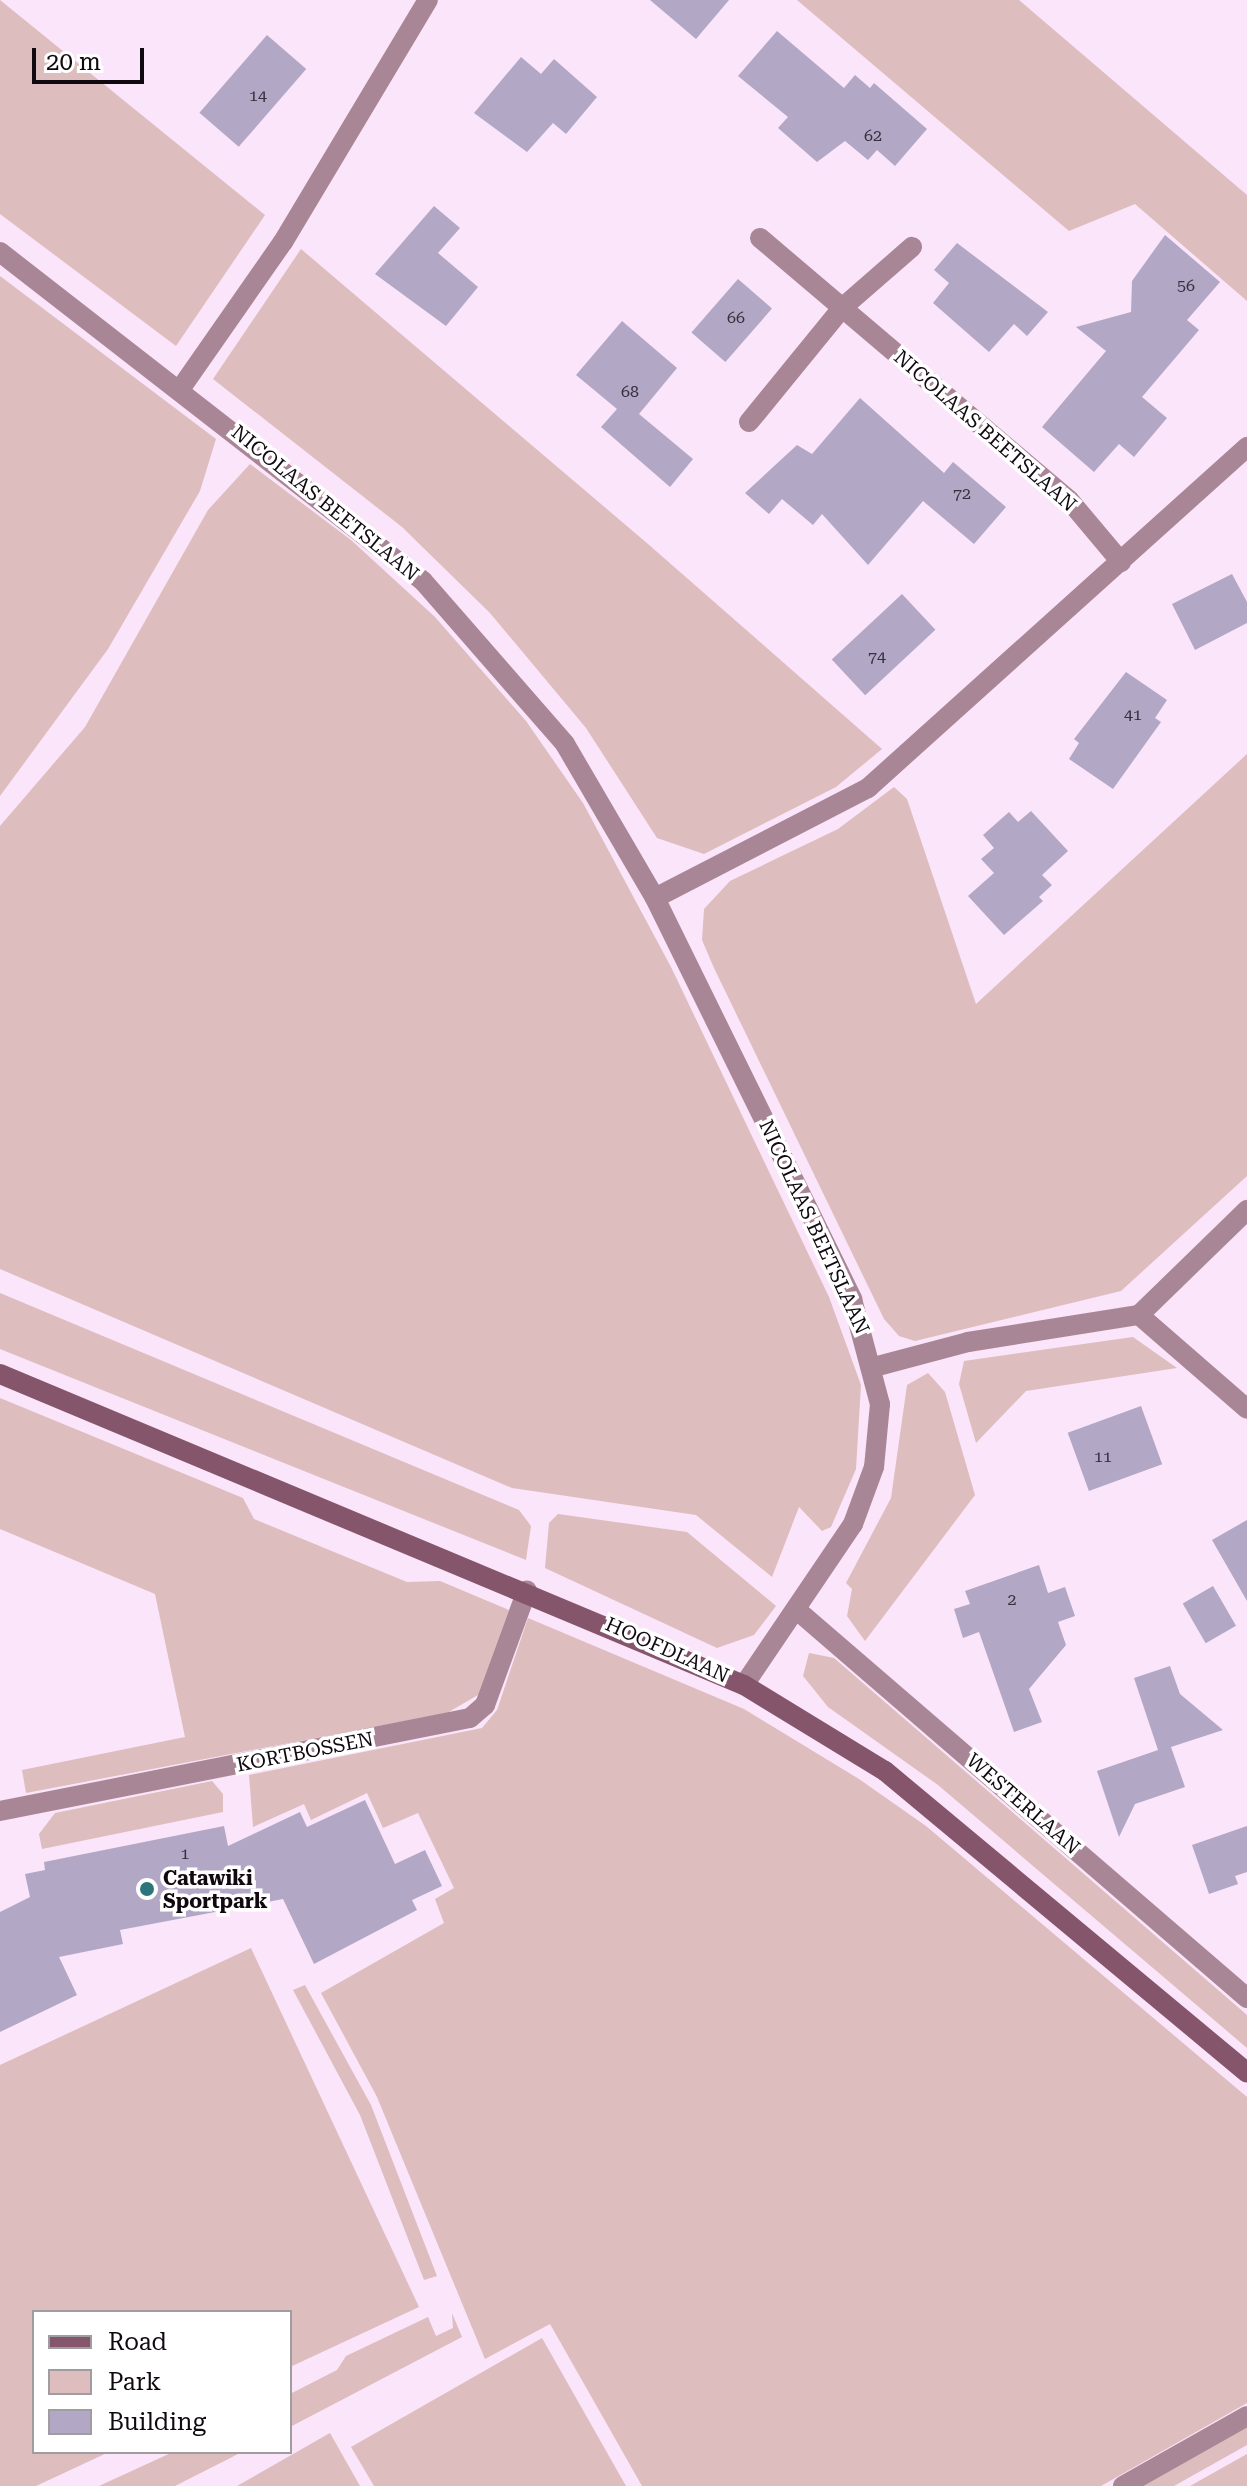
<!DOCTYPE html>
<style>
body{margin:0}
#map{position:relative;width:1247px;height:2486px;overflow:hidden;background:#fbe5fa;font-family:"Roboto Serif",serif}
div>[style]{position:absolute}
.green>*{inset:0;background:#ddbdbe}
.building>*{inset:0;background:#b2a7c5;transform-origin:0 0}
.street>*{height:20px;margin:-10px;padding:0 10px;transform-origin:10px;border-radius:10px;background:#a98695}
.secondary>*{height:20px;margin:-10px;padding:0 10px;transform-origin:10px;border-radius:10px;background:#85556b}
.dots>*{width:22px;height:22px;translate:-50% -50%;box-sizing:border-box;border:4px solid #fff;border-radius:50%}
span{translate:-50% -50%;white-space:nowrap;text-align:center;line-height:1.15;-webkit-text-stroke:7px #fff;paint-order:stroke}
.number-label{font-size:16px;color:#38303d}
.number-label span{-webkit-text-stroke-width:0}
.street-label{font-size:20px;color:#100910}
.poi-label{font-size:20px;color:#100910;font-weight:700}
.left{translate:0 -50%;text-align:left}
.legend{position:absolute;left:32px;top:2310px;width:260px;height:144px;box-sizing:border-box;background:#fff;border:2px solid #9f9d9f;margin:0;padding:10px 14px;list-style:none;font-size:24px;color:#100910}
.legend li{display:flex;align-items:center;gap:16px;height:40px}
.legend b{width:40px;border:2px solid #9f9d9f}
.scale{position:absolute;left:32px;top:48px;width:112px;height:36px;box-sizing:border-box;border:4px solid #100910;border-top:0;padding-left:10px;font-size:24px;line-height:28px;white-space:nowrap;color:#100910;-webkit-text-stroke:6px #fff;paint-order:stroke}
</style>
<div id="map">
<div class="green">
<div style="clip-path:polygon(0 0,265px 215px,176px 346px,0 214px)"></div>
<div style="clip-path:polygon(797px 0,1019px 0,1247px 195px,1247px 301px,1135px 204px,1069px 231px)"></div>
<div style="clip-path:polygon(301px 249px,648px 544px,882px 749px,836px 787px,704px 854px,657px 838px,586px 728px,490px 613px,402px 527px,213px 379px)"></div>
<div style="clip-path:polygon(0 276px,216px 439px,200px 491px,108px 649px,0 796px)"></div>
<div style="clip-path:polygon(250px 464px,351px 540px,435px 617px,526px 721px,583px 803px,671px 967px,829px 1297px,861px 1385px,856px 1469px,831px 1527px,822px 1531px,799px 1507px,772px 1577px,696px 1515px,512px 1488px,0 1269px,0 826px,85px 727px,208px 510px)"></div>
<div style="clip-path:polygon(1247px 754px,1247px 1176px,1121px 1291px,915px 1341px,899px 1336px,884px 1319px,714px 968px,702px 940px,704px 909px,730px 881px,838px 829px,894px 787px,907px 799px,976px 1004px)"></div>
<div style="clip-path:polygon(0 1293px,519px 1510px,531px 1526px,526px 1560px,0 1349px)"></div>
<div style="clip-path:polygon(1133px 1337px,1177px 1368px,1026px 1391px,976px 1443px,959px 1384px,964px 1361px)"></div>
<div style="clip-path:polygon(928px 1373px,945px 1392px,975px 1495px,865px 1641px,847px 1616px,852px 1589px,846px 1583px,891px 1498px,907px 1385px)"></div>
<div style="clip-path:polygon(0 1398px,243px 1498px,254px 1519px,407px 1582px,440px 1581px,509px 1610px,478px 1695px,447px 1713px,26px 1793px,22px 1770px,185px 1737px,155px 1594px,0 1529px)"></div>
<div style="clip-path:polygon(558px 1514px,687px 1532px,776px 1606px,754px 1635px,717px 1648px,545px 1568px,549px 1523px)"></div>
<div style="clip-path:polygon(528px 1618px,744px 1709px,859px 1779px,926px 1826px,1247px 2097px,1247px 2403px,1101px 2486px,642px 2486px,550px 2324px,485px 2359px,377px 2097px,321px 1993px,444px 1923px,435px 1899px,454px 1888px,418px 1813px,383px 1828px,367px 1793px,311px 1820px,304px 1804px,253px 1827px,249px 1775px,482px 1728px,497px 1710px)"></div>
<div style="clip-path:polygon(809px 1653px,834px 1658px,1247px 2015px,1247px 2048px,938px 1785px,828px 1707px,803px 1676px)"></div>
<div style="clip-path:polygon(212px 1781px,223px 1794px,223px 1812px,42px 1849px,39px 1834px,55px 1813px)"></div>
<div style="clip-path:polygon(251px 1948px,419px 2307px,290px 2367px,290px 2312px,34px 2312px,34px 2452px,109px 2452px,36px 2486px,0 2486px,0 2065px)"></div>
<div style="clip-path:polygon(305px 1985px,371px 2105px,437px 2276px,424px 2280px,360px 2115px,293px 1990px)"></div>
<div style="clip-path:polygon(452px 2313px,462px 2337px,290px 2427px,290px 2394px,337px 2370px,346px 2356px,428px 2317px,436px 2336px,453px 2328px)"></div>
<div style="clip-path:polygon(542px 2338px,626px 2486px,374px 2486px,351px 2447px)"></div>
<div style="clip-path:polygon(1247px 2426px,1247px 2445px,1174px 2486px,1142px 2486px)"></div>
<div style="clip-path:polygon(330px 2433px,360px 2486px,237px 2486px)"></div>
<div style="clip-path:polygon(173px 2452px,242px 2452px,175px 2486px,99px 2486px)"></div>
<div style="clip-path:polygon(1247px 2454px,1247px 2486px,1190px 2486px)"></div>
</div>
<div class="building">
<div style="clip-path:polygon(650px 0,729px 0,696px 39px)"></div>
<div style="clip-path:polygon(777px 31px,844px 88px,855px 75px,870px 88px,874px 83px,927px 129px,895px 166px,877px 150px,868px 160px,845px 141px,817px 162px,778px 128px,788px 117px,738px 76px)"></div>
<div style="left:267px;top:35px;width:52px;height:103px;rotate:41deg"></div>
<div style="clip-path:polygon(521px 57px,541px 74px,554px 59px,597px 97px,566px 134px,553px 123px,527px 152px,474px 113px)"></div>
<div style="clip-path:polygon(434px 206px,460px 228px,438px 253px,478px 287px,446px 326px,375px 274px)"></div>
<div style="clip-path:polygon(1165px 235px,1220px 282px,1187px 320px,1199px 330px,1142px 397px,1167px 418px,1134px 457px,1119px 444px,1094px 472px,1042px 427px,1106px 351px,1076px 327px,1131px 312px,1132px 281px)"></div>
<div style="clip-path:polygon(957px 243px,1048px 312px,1027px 336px,1014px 324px,989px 352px,933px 303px,949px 283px,934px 270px)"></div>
<div style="left:738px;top:279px;width:45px;height:71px;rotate:41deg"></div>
<div style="clip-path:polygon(622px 321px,677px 368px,639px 414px,693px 459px,670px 487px,601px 427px,617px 409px,576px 375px)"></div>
<div style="clip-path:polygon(860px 398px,944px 473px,953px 462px,1006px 507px,974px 544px,923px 501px,868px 565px,822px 514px,813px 525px,782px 499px,769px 514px,745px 493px,797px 445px,812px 454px)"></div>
<div style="clip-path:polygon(1232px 574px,1247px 602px,1247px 623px,1195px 650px,1172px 604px)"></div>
<div style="left:902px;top:594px;width:49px;height:96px;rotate:47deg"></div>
<div style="clip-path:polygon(1126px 672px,1167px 700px,1155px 718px,1161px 722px,1113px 789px,1069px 759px,1079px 743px,1074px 739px)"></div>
<div style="clip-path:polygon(1031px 811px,1068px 851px,1042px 875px,1052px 885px,1039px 897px,1043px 901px,1004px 935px,968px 896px,994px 873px,981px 859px,994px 848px,983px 835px,1009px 812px,1018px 822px)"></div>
<div style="left:1141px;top:1406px;width:62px;height:78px;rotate:70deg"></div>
<div style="clip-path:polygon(1247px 1520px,1247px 1601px,1212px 1540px)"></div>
<div style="clip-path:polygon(1039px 1565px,1048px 1593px,1065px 1587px,1075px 1616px,1058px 1622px,1066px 1645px,1029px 1689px,1042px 1722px,1014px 1732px,979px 1632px,963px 1638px,954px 1609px,970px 1604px,965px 1591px)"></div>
<div style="left:1213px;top:1586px;width:46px;height:35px;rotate:60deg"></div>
<div style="clip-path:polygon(1170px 1666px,1180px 1694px,1223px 1730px,1171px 1747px,1185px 1787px,1135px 1804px,1119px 1837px,1097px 1771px,1158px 1750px,1134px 1678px)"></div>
<div style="clip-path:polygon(365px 1800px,395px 1864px,425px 1850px,442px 1886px,412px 1900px,417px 1910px,314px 1964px,283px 1899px,120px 1930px,123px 1944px,59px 1957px,77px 1995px,0 2032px,0 1912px,30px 1897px,25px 1874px,45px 1870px,44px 1862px,224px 1826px,228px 1846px,300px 1812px,307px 1827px)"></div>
<div style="clip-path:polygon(1247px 1826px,1247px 1872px,1235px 1876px,1238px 1884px,1209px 1894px,1192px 1845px)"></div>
</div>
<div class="street">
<div style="left:760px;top:238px;width:405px;rotate:40.3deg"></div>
<div style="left:1069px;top:500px;width:81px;rotate:50deg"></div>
<div style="left:0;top:252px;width:536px;rotate:37.87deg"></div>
<div style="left:423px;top:581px;width:216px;rotate:48.9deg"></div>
<div style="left:565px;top:744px;width:178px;rotate:59.7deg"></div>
<div style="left:655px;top:898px;width:447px;rotate:63.8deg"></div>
<div style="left:852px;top:1299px;width:109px;rotate:75.1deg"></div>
<div style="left:880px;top:1404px;width:63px;rotate:95.4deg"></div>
<div style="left:874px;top:1467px;width:61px;rotate:110.2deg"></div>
<div style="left:853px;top:1524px;width:194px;rotate:124.1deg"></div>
<div style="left:181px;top:388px;width:178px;rotate:-55.1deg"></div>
<div style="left:283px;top:242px;width:282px;rotate:-59.1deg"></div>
<div style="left:749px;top:422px;width:147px;rotate:-50.8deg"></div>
<div style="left:842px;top:308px;width:93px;rotate:-41.1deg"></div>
<div style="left:655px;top:898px;width:240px;rotate:-27.3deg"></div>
<div style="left:868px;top:788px;width:510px;rotate:-41.98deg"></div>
<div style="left:1139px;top:1315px;width:143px;rotate:41deg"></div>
<div style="left:874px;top:1367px;width:97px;rotate:-14.9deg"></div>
<div style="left:968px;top:1342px;width:173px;rotate:-9deg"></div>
<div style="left:1139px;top:1315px;width:151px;rotate:-44.2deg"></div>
<div style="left:798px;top:1611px;width:593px;rotate:40.76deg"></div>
<div style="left:0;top:1811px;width:479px;rotate:-11.2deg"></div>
<div style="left:470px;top:1718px;width:20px;rotate:-41deg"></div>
<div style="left:485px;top:1705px;width:122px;rotate:-69.9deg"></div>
<div style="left:1123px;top:2486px;width:142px;rotate:-29.4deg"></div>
</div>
<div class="secondary">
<div style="left:0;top:1374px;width:806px;rotate:22.69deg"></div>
<div style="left:744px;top:1685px;width:165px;rotate:31.4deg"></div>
<div style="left:885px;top:1771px;width:471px;rotate:39.8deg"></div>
</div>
<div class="dots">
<div style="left:147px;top:1889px;background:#2c757d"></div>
</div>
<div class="number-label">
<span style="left:258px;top:96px">14</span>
<span style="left:873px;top:136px">62</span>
<span style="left:1186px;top:286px">56</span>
<span style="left:736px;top:318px">66</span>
<span style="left:630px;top:392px">68</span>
<span style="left:962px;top:494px">72</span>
<span style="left:877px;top:657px">74</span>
<span style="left:1133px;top:715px">41</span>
<span style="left:1103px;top:1457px">11</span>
<span style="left:1012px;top:1600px">2</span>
<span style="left:185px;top:1854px">1</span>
</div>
<div class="street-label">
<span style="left:985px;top:431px;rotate:41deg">NICOLAAS BEETSLAAN</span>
<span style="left:325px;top:503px;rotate:39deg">NICOLAAS BEETSLAAN</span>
<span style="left:814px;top:1227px;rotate:65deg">NICOLAAS BEETSLAAN</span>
<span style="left:667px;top:1650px;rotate:24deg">HOOFDLAAN</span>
<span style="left:305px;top:1752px;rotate:-11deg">KORTBOSSEN</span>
<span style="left:1023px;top:1804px;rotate:41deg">WESTERLAAN</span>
</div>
<div class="poi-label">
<span class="left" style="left:163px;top:1890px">Catawiki<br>Sportpark</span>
</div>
<ul class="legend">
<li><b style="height:10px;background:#85556b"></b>Road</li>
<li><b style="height:22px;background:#ddbdbe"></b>Park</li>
<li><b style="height:22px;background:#b2a7c5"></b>Building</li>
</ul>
<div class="scale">20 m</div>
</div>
